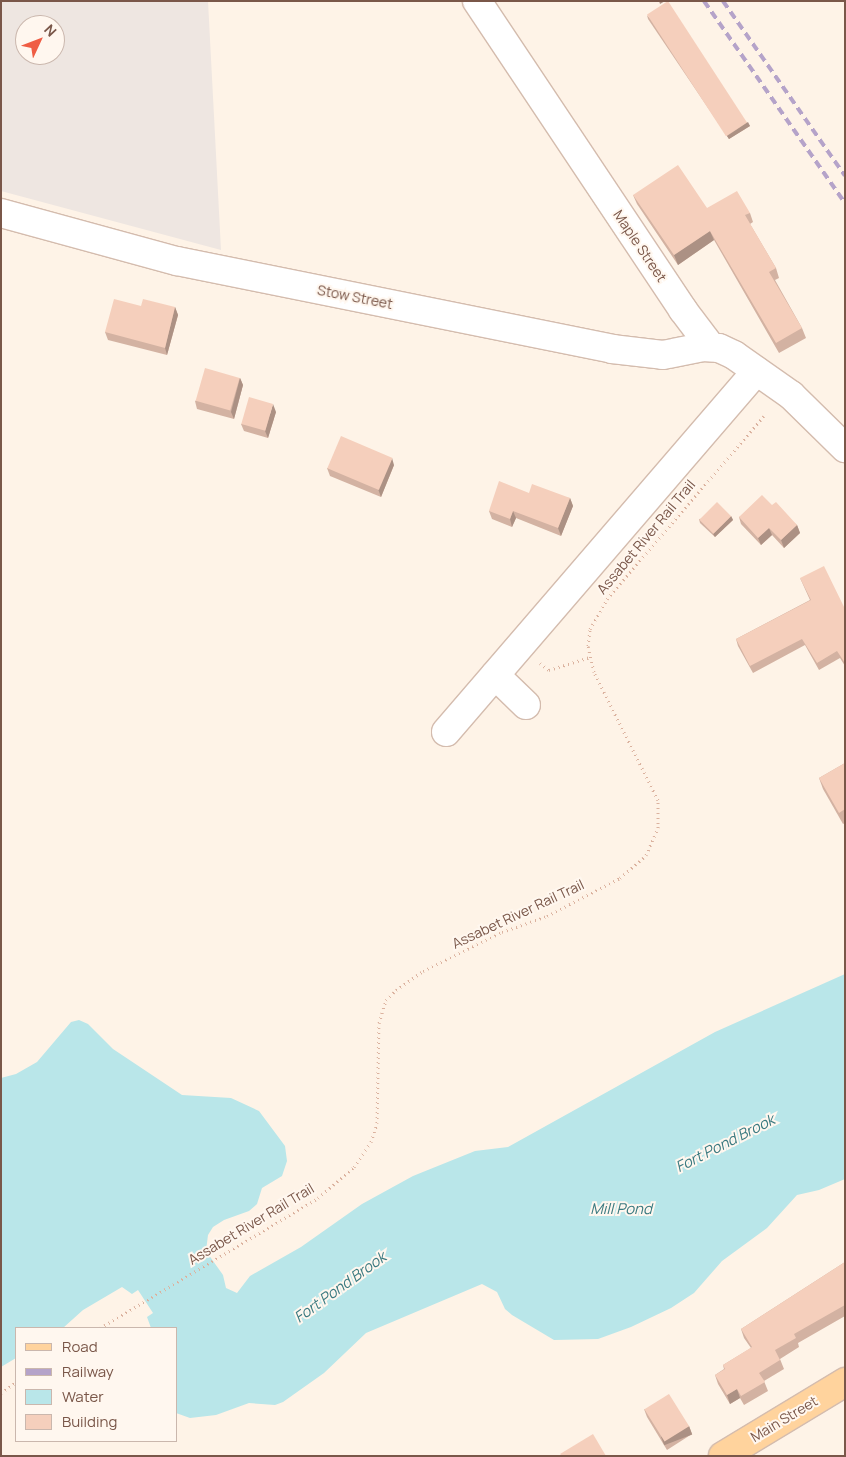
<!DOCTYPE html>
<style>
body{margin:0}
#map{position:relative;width:846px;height:1457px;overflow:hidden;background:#fef3e7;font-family:Manrope,sans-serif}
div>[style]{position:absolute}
.industrial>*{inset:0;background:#eee6e1}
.water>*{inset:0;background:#b9e6e9}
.path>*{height:3px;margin-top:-1.5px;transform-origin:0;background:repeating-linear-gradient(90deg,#dbb29f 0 1px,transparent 0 5px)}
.roads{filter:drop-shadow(1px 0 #d4bcae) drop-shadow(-1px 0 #d4bcae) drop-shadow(0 1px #d4bcae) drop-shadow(0 -1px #d4bcae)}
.minor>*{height:28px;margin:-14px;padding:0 14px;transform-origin:14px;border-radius:14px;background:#fff}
.major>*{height:28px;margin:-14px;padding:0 14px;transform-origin:14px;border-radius:14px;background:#ffd39d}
.rail>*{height:4px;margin-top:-2px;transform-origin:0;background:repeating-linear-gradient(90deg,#b5a3c9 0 8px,transparent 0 13px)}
.wall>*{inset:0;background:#d3b2a2}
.shaded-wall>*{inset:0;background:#ac9184;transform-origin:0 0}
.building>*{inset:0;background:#f5cfbc;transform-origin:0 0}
span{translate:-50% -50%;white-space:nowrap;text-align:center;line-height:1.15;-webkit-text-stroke:4px #fff7ef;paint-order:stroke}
.street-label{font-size:14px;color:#7a5749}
.water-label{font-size:15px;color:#3b7a80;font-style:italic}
.frame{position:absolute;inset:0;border:2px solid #7a5749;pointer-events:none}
.legend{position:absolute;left:15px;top:1327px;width:162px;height:115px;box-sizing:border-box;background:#fff7ef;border:1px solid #cab7ad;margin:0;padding:6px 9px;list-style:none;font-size:15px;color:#7a5749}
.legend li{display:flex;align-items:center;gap:10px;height:25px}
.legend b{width:25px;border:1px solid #cab7ad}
.north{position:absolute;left:15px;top:15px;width:50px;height:50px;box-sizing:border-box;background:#fff7ef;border:1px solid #cab7ad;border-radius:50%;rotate:47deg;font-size:14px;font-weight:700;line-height:20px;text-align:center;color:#7a5749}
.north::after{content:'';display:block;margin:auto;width:18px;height:22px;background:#ef5d44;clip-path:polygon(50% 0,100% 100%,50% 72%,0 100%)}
</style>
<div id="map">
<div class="industrial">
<div style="clip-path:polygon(evenodd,1px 1px,208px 1px,221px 250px,1px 191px,1px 1px,25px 25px,55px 25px,55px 55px,25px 55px,25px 25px)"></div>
</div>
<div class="water">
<div style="clip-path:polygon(845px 974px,845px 1179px,819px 1190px,797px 1195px,767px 1228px,722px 1261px,694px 1293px,671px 1308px,631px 1327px,598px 1339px,554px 1340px,512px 1315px,505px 1309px,497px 1292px,482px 1284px,366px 1333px,324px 1373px,283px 1402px,275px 1405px,249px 1403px,216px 1415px,190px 1418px,176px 1413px,176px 1328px,151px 1328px,147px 1317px,153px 1313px,138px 1290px,132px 1294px,122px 1287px,83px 1310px,63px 1328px,16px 1328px,16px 1358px,1px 1367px,1px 1078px,16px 1074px,37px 1062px,71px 1022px,79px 1020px,88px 1024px,113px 1049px,182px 1095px,231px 1098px,259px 1111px,285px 1146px,287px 1161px,282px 1176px,262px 1188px,257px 1204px,249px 1211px,224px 1220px,213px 1227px,208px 1235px,206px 1251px,223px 1275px,226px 1288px,237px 1293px,250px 1276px,301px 1247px,362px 1204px,413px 1176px,475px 1151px,508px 1147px,715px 1032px)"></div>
</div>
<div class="path">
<div style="left:540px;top:663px;width:11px;rotate:38deg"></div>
<div style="left:549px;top:670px;width:43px;rotate:-17.6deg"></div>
<div style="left:100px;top:1328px;width:254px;rotate:-30.8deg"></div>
<div style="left:318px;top:1198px;width:48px;rotate:-40.7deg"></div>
<div style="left:354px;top:1167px;width:30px;rotate:-56deg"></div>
<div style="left:371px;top:1142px;width:20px;rotate:-72deg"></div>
<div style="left:377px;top:1123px;width:100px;rotate:-88.9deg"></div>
<div style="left:379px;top:1023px;width:24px;rotate:-73deg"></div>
<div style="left:386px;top:1000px;width:14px;rotate:-45deg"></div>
<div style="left:396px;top:990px;width:33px;rotate:-35deg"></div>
<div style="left:423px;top:971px;width:88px;rotate:-26.3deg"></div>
<div style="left:502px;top:932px;width:48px;rotate:-19.6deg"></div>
<div style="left:547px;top:916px;width:82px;rotate:-27.5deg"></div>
<div style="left:620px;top:878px;width:35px;rotate:-41deg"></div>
<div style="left:646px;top:855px;width:30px;rotate:-66deg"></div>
<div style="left:658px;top:828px;width:28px;rotate:-90deg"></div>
<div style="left:658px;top:800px;width:143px;rotate:-116.6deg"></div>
<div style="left:594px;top:672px;width:27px;rotate:-103deg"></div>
<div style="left:588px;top:646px;width:17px;rotate:-83deg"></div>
<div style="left:590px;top:629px;width:34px;rotate:-60deg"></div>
<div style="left:607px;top:599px;width:241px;rotate:-49.4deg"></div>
<div style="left:1px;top:1393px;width:19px;rotate:-36deg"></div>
</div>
<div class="roads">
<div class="minor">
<div style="left:477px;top:1px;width:371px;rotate:56.3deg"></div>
<div style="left:683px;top:310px;width:46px;rotate:52.9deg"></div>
<div style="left:1px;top:213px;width:182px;rotate:15.3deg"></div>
<div style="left:177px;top:261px;width:444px;rotate:11.4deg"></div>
<div style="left:612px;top:349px;width:51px;rotate:6.7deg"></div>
<div style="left:663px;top:355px;width:41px;rotate:-11.3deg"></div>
<div style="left:703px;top:347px;width:16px;rotate:4deg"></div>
<div style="left:719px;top:348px;width:17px;rotate:25deg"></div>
<div style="left:734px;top:355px;width:70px;rotate:35.1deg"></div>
<div style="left:791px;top:395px;width:76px;rotate:44.5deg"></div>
<div style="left:495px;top:675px;width:43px;rotate:44.1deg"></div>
<div style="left:446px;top:732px;width:476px;rotate:-49.3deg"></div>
</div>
<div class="major">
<div style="left:723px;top:1456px;width:143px;rotate:-31.2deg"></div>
</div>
</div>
<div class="rail">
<div style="left:704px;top:1px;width:246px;rotate:55.1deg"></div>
<div style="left:723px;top:1px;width:213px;rotate:55.1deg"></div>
</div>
<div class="wall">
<div style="clip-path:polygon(647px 15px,750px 126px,729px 139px,648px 19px)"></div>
<div style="clip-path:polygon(633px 195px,707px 208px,750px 213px,753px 222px,750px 224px,776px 268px,779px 278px,775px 280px,802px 328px,806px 338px,779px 353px,714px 240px,678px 265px,637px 204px)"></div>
<div style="clip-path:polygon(175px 307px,178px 315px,167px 355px,108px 340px,105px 332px)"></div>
<div style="clip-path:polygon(240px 378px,243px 385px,234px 419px,197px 409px,195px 401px)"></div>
<div style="clip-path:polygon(276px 412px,268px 438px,244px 431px,241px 424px)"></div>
<div style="clip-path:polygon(394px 465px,381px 497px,330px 476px,327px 468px)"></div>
<div style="clip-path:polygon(529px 493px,570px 498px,573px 506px,561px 536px,516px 518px,512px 527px,492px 519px,489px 511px)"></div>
<div style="clip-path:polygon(772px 505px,797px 525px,800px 533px,784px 548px,772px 535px,761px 545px,741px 524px,739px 517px)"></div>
<div style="clip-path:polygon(731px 516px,733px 520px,715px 537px,700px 523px,699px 519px)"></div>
<div style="clip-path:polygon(800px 578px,845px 609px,845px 666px,840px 658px,819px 670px,805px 645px,753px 673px,738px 646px,736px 639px,810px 600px)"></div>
<div style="clip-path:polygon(845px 763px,845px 823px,843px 824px,823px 789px,819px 778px)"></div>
<div style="clip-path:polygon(845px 1262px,845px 1316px,798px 1343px,799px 1347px,780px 1359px,784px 1369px,764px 1381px,768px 1391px,744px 1405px,740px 1398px,730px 1404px,718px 1384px,715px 1375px,724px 1369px,723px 1365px,751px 1348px,744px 1338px,741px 1329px)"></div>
<div style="clip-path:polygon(644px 1409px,689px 1426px,692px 1434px,667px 1450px,647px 1417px)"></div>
</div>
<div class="shaded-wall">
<div style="clip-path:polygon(659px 1px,665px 1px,660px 4px)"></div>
<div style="clip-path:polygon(748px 122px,750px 126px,729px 139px,727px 136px)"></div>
<div style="clip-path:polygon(710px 231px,714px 240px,678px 265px,674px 255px)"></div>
<div style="clip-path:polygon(175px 307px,178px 315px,167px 355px,165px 348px)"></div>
<div style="clip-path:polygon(240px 378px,243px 385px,234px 419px,231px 412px)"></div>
<div style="clip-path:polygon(273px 404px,276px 412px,268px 438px,265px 431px)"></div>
<div style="clip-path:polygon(392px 458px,394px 465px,381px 497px,378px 489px)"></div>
<div style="clip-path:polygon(570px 498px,573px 506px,561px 536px,558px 528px)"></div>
<div style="clip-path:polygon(513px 511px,516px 518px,512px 527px,510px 519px)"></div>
<div style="clip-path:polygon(731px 516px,733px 520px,715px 537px,713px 534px)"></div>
<div style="clip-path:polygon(797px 525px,800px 533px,784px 548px,781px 540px)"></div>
<div style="clip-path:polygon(769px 528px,772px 535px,761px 545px,758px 538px)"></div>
<div style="clip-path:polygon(737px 1389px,740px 1398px,730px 1404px,727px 1395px)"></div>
<div style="left:689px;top:1426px;width:9px;height:30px;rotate:69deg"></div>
</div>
<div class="building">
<div style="left:668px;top:1px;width:145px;height:25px;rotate:57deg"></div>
<div style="clip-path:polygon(678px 165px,707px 208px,737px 191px,750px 213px,745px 215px,776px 268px,769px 272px,802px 328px,776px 343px,710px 231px,674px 255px,633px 195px)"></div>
<div style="clip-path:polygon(114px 299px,141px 306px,143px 299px,175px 307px,165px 348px,105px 332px)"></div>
<div style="left:205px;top:368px;width:36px;height:34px;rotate:16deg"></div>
<div style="left:249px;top:397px;width:25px;height:28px;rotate:16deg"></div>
<div style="left:341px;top:436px;width:56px;height:35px;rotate:23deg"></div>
<div style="clip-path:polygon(499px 481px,529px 493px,532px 484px,570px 498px,558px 528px,513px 511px,510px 519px,489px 511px)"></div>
<div style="clip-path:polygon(762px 495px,772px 505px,776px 502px,797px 525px,781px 540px,769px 528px,758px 538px,739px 517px)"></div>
<div style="left:717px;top:502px;width:20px;height:25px;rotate:45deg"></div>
<div style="clip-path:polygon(824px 566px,845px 609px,845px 663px,837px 651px,817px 663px,802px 639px,750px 666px,736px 639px,811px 600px,800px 578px)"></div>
<div style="clip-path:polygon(845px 763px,845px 809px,839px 813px,819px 778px)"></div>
<div style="clip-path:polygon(845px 1262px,845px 1305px,794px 1334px,796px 1338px,775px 1350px,780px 1360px,759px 1373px,765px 1382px,741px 1396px,737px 1389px,727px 1395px,715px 1375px,725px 1369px,723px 1365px,752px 1347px,741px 1329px)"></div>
<div style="left:669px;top:1394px;width:38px;height:29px;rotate:58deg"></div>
<div style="clip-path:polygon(593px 1434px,606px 1456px,562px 1456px,560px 1454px)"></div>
</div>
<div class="street-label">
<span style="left:640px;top:246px;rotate:56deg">Maple Street</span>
<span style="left:355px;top:297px;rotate:11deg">Stow Street</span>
<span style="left:646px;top:537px;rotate:-50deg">Assabet River Rail Trail</span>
<span style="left:518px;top:914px;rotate:-25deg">Assabet River Rail Trail</span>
<span style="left:251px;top:1224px;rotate:-31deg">Assabet River Rail Trail</span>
<span style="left:784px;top:1419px;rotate:-31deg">Main Street</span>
</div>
<div class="water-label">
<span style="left:725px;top:1143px;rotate:-27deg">Fort Pond Brook</span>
<span style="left:621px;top:1209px">Mill Pond</span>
<span style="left:340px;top:1287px;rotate:-36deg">Fort Pond Brook</span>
</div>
<div class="frame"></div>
<ul class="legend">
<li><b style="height:6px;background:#ffd39d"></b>Road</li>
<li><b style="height:6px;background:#b5a3c9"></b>Railway</li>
<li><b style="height:14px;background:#b9e6e9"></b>Water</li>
<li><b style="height:14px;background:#f5cfbc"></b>Building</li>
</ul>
<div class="north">N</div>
</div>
